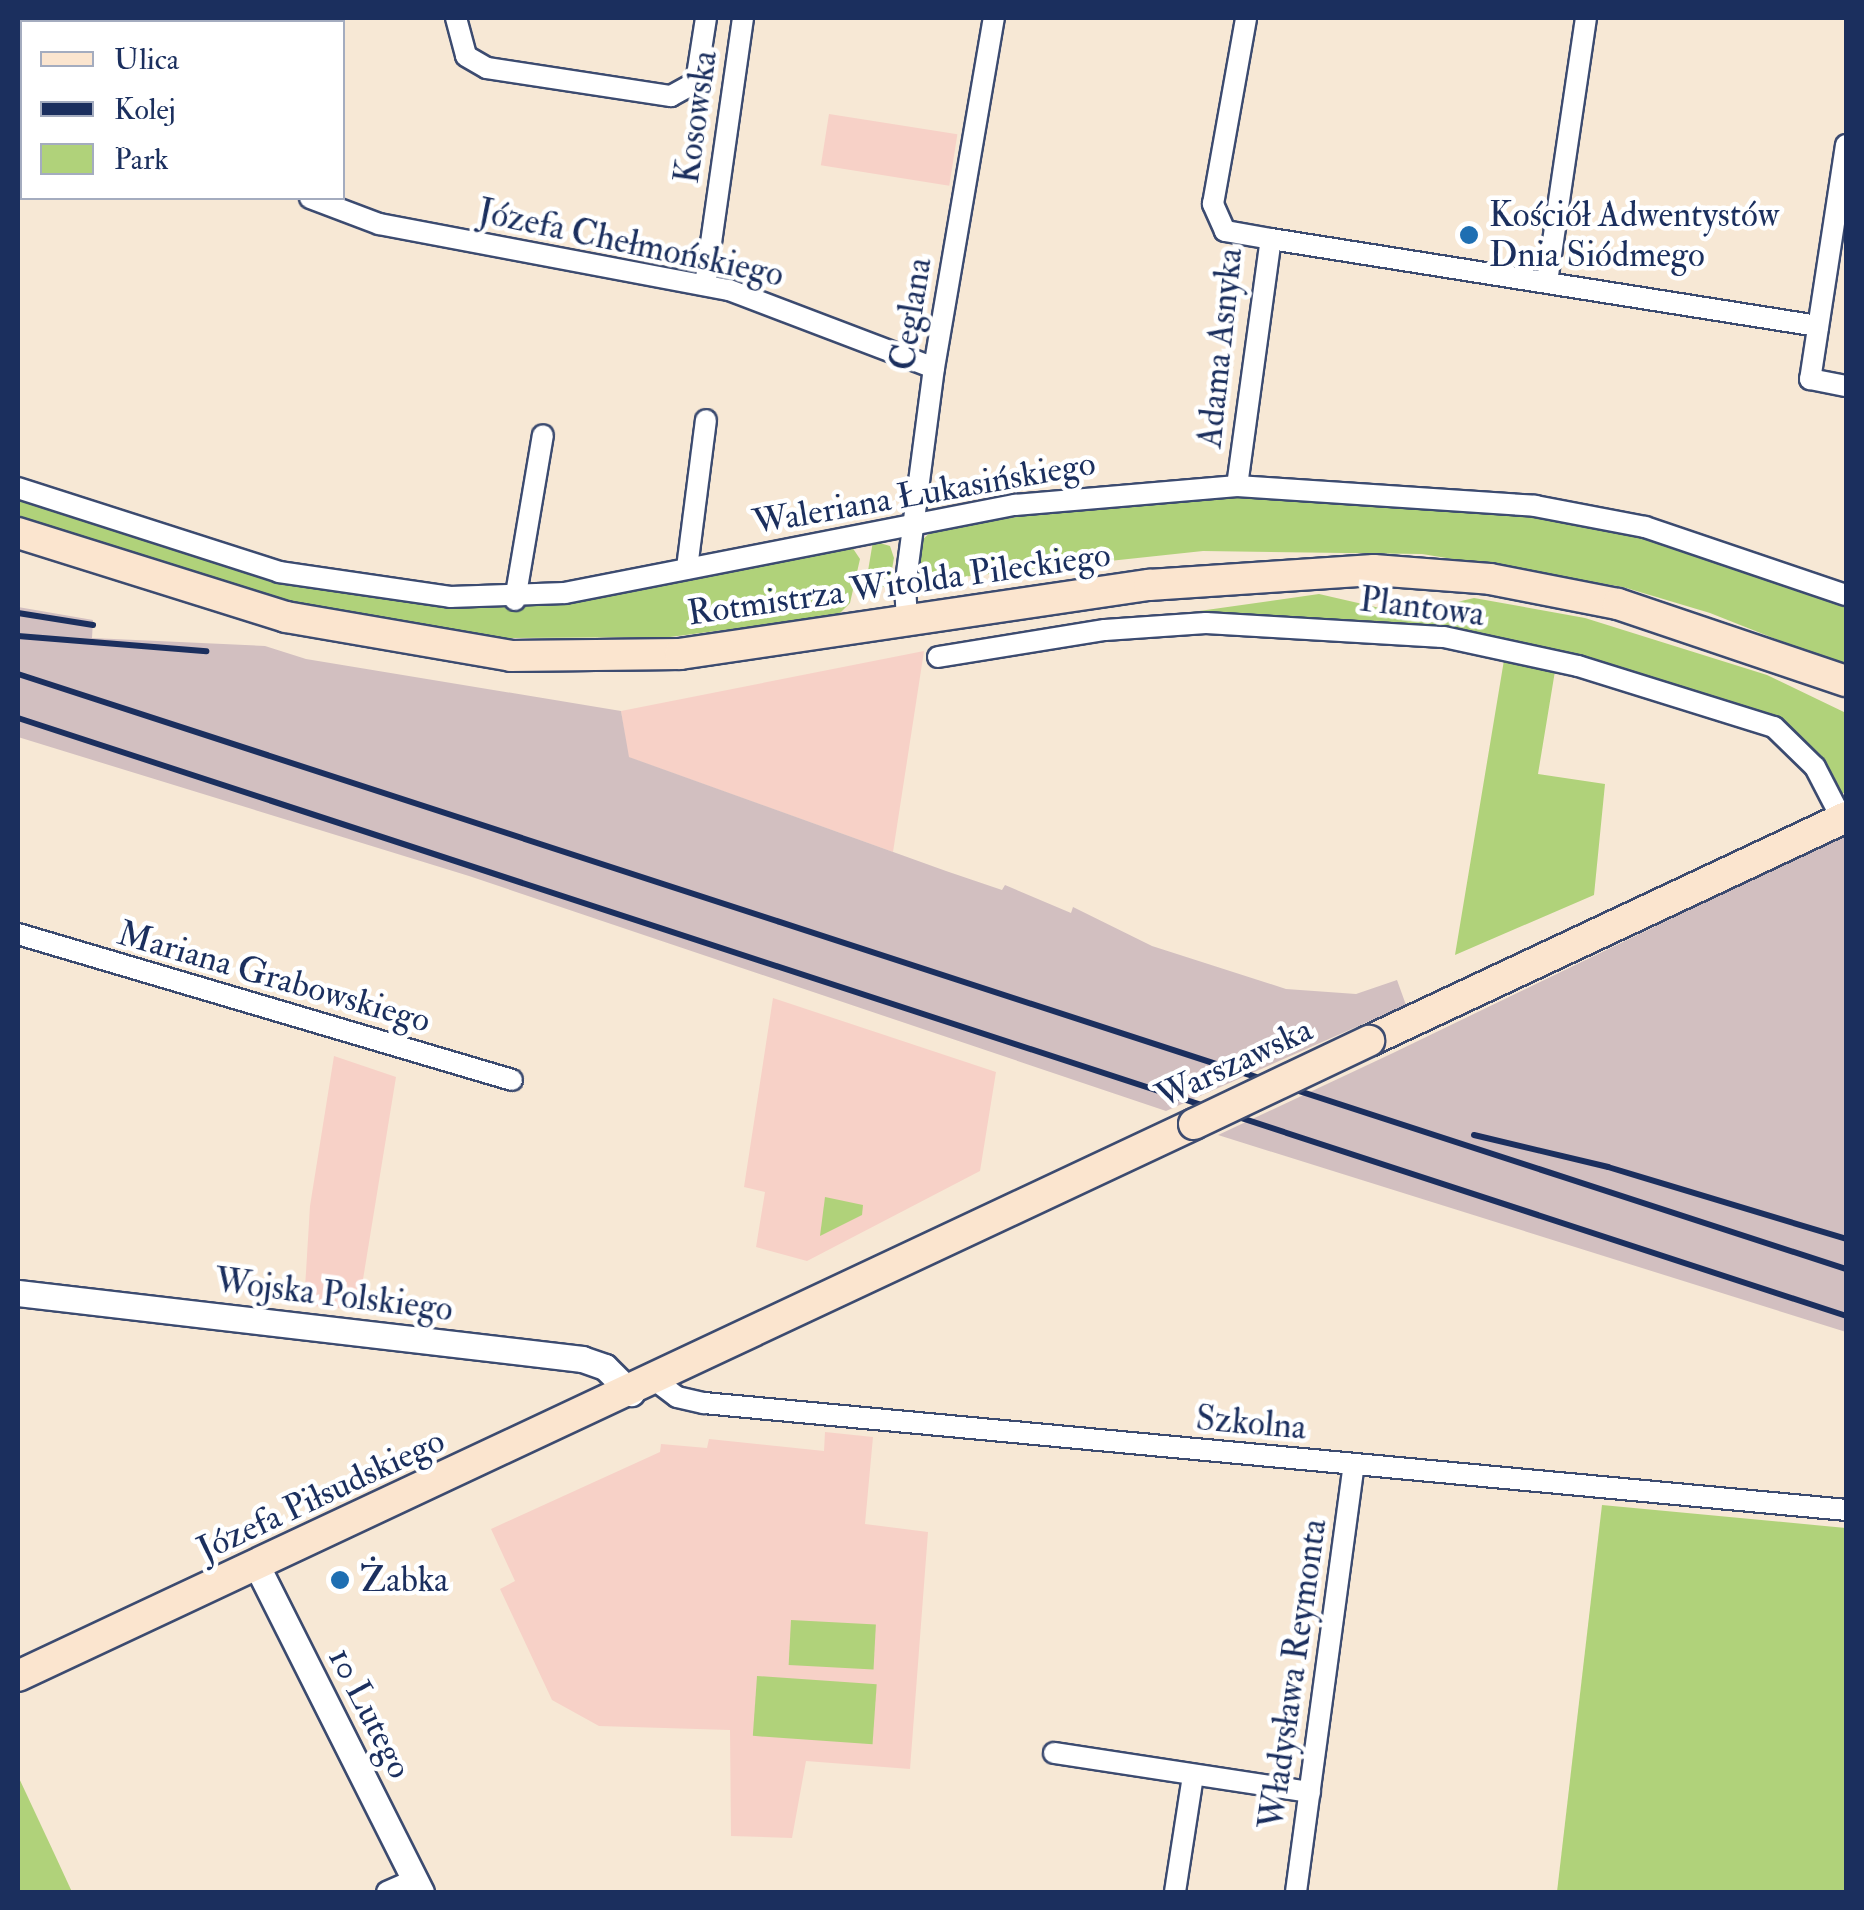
<!DOCTYPE html>
<meta charset="utf-8">
<style>
body{margin:0}
#map{position:relative;width:1864px;height:1910px;overflow:hidden;background:#f7e8d5;font-family:"IM FELL Double Pica",serif}
div>[style]{position:absolute}
.built>*{inset:0;background:#f7d1c7;transform-origin:0 0}
.industrial>*{inset:0;background:#d2bfc0}
.green>*{inset:0;background:#b0d27a;transform-origin:0 0}
.roads{filter:drop-shadow(2px 0 #3c4b70) drop-shadow(-2px 0 #3c4b70) drop-shadow(0 2px #3c4b70) drop-shadow(0 -2px #3c4b70)}
.minor>*{height:20px;margin:-10px;padding:0 10px;transform-origin:10px;border-radius:10px;background:#fff}
.tertiary>*{height:25px;margin:-12.5px;padding:0 12.5px;transform-origin:12.5px;border-radius:12.5px;background:#fff}
.secondary>*{height:30px;margin:-15px;padding:0 15px;transform-origin:15px;border-radius:15px;background:#fbe5cf}
.rail>*{height:6px;margin:-3px;padding:0 3px;transform-origin:3px;border-radius:3px;background:#1b2f5e}
.bridges{filter:drop-shadow(2px 0 #3c4b70) drop-shadow(-2px 0 #3c4b70) drop-shadow(0 2px #3c4b70) drop-shadow(0 -2px #3c4b70)}
.secondary-bridge>*{height:30px;margin:-15px;padding:0 15px;transform-origin:15px;border-radius:15px;background:#fbe5cf}
.dots>*{width:28px;height:28px;translate:-50% -50%;box-sizing:border-box;border:5px solid #fff;border-radius:50%}
span{translate:-50% -50%;white-space:nowrap;text-align:center;line-height:1.15;-webkit-text-stroke:9px #fff;paint-order:stroke}
.street-label{font-size:35px;color:#1b2f5e}
.poi-label{font-size:35px;color:#1b2f5e}
.left{translate:0 -50%;text-align:left}
.frame{position:absolute;inset:0;border:20px solid #1b2f5e;pointer-events:none}
.legend{position:absolute;left:20px;top:20px;width:325px;height:180px;box-sizing:border-box;background:#fff;border:2px solid #a4acbf;margin:0;padding:12px 18px;list-style:none;font-size:30px;color:#1b2f5e}
.legend li{display:flex;align-items:center;gap:20px;height:50px}
.legend b{width:50px;border:2px solid #a4acbf}
</style>
<div id="map">
<div class="built">
<div style="left:829px;top:114px;width:130px;height:52px;rotate:9deg"></div>
<div style="clip-path:polygon(924px 651px,893px 852px,628px 757px,621px 711px)"></div>
<div style="clip-path:polygon(773px 998px,996px 1072px,980px 1171px,807px 1261px,756px 1247px,765px 1192px,744px 1187px)"></div>
<div style="clip-path:polygon(334px 1056px,396px 1077px,358px 1310px,304px 1305px,310px 1206px)"></div>
<div style="clip-path:polygon(825px 1432px,873px 1437px,865px 1524px,928px 1532px,910px 1769px,806px 1761px,792px 1838px,731px 1836px,730px 1730px,599px 1726px,552px 1700px,500px 1589px,515px 1581px,491px 1529px,660px 1452px,661px 1444px,707px 1448px,709px 1439px,824px 1451px)"></div>
</div>
<div class="industrial">
<div style="clip-path:polygon(18px 607px,93px 620px,92px 638px,265px 646px,306px 659px,621px 711px,629px 757px,946px 871px,1002px 890px,1005px 885px,1071px 913px,1073px 907px,1152px 946px,1286px 989px,1356px 994px,1397px 980px,1406px 1005px,1166px 1111px,469px 876px,18px 737px)"></div>
<div style="clip-path:polygon(1846px 834px,1846px 1332px,1218px 1135px,1393px 1053px)"></div>
</div>
<div class="green">
<div style="clip-path:polygon(18px 496px,367px 594px,475px 607px,561px 601px,850px 544px,860px 559px,850px 603px,838px 615px,670px 637px,496px 638px,312px 611px,18px 519px)"></div>
<div style="clip-path:polygon(1221px 497px,1537px 516px,1674px 544px,1846px 603px,1846px 667px,1710px 613px,1623px 587px,1422px 554px,1203px 551px,924px 581px,919px 576px,922px 540px,932px 531px,1076px 507px)"></div>
<div style="clip-path:polygon(873px 541px,890px 546px,894px 558px,889px 586px,872px 589px,866px 583px)"></div>
<div style="clip-path:polygon(1319px 594px,1406px 614px,1474px 598px,1585px 618px,1767px 675px,1846px 713px,1846px 792px,1839px 795px,1787px 731px,1529px 648px,1298px 619px,944px 647px)"></div>
<div style="clip-path:polygon(1504px 660px,1555px 671px,1538px 774px,1605px 784px,1594px 895px,1455px 955px)"></div>
<div style="clip-path:polygon(825px 1197px,863px 1205px,862px 1215px,820px 1236px)"></div>
<div style="clip-path:polygon(1602px 1505px,1846px 1528px,1846px 1892px,1557px 1892px)"></div>
<div style="left:791px;top:1620px;width:85px;height:45px;rotate:3deg"></div>
<div style="left:757px;top:1676px;width:120px;height:60px;rotate:4deg"></div>
<div style="clip-path:polygon(18px 1776px,54px 1853px,72px 1892px,18px 1892px)"></div>
</div>
<div class="roads">
<div class="minor">
<div style="left:52px;top:18px;width:8px;rotate:30deg"></div>
<div style="left:456px;top:18px;width:39px;rotate:75deg"></div>
<div style="left:466px;top:56px;width:24px;rotate:30deg"></div>
<div style="left:487px;top:68px;width:186px;rotate:8.7deg"></div>
<div style="left:671px;top:96px;width:29px;rotate:-29deg"></div>
<div style="left:696px;top:82px;width:65px;rotate:-81.1deg"></div>
<div style="left:1846px;top:145px;width:237px;rotate:98.7deg"></div>
<div style="left:1810px;top:379px;width:37px;rotate:11deg"></div>
<div style="left:310px;top:198px;width:74px;rotate:20.6deg"></div>
<div style="left:379px;top:224px;width:356px;rotate:10.7deg"></div>
<div style="left:729px;top:290px;width:219px;rotate:20.8deg"></div>
<div style="left:1271px;top:239px;width:554px;rotate:9.04deg"></div>
<div style="left:1547px;top:282px;width:267px;rotate:-81.6deg"></div>
<div style="left:705px;top:285px;width:270px;rotate:-81.9deg"></div>
<div style="left:1237px;top:486px;width:249px;rotate:-82.2deg"></div>
<div style="left:1271px;top:239px;width:47px;rotate:-170.1deg"></div>
<div style="left:1225px;top:231px;width:30px;rotate:-114deg"></div>
<div style="left:1213px;top:204px;width:189px;rotate:-79.9deg"></div>
<div style="left:18px;top:488px;width:274px;rotate:17.8deg"></div>
<div style="left:279px;top:572px;width:173px;rotate:8.3deg"></div>
<div style="left:450px;top:597px;width:115px;rotate:-2deg"></div>
<div style="left:565px;top:593px;width:459px;rotate:-11.1deg"></div>
<div style="left:1015px;top:505px;width:223px;rotate:-4.9deg"></div>
<div style="left:1237px;top:486px;width:299px;rotate:3.8deg"></div>
<div style="left:1535px;top:506px;width:112px;rotate:10.8deg"></div>
<div style="left:1645px;top:527px;width:212px;rotate:18.7deg"></div>
<div style="left:687px;top:568px;width:149px;rotate:-82.7deg"></div>
<div style="left:515px;top:600px;width:167px;rotate:-80.4deg"></div>
<div style="left:907px;top:622px;width:34px;rotate:-93deg"></div>
<div style="left:905px;top:588px;width:222px;rotate:-82.5deg"></div>
<div style="left:934px;top:368px;width:355px;rotate:-80.3deg"></div>
<div style="left:938px;top:657px;width:169px;rotate:-9.2deg"></div>
<div style="left:1105px;top:630px;width:101px;rotate:-4deg"></div>
<div style="left:1206px;top:623px;width:238px;rotate:3.4deg"></div>
<div style="left:1444px;top:637px;width:137px;rotate:12.2deg"></div>
<div style="left:1578px;top:666px;width:205px;rotate:17.3deg"></div>
<div style="left:1774px;top:727px;width:57px;rotate:44.3deg"></div>
<div style="left:1815px;top:767px;width:59px;rotate:62.6deg"></div>
<div style="left:18px;top:934px;width:515px;rotate:16.46deg"></div>
<div style="left:656px;top:1381px;width:26px;rotate:37deg"></div>
<div style="left:677px;top:1397px;width:28px;rotate:13deg"></div>
<div style="left:704px;top:1403px;width:1147px;rotate:5.35deg"></div>
<div style="left:1054px;top:1753px;width:259px;rotate:8.7deg"></div>
<div style="left:387px;top:1892px;width:30px;rotate:-24deg"></div>
<div style="left:1175px;top:1892px;width:117px;rotate:-81.2deg"></div>
<div style="left:1296px;top:1892px;width:431px;rotate:-82.3deg"></div>
</div>
<div class="tertiary">
<div style="left:18px;top:1293px;width:568px;rotate:6.67deg"></div>
<div style="left:582px;top:1359px;width:24px;rotate:19deg"></div>
<div style="left:605px;top:1367px;width:37px;rotate:45deg"></div>
<div style="left:257px;top:1566px;width:365px;rotate:63.3deg"></div>
</div>
<div class="secondary">
<div style="left:18px;top:533px;width:281px;rotate:17.4deg"></div>
<div style="left:286px;top:617px;width:228px;rotate:9.8deg"></div>
<div style="left:511px;top:656px;width:169px;rotate:-0.7deg"></div>
<div style="left:680px;top:654px;width:474px;rotate:-8.4deg"></div>
<div style="left:1149px;top:585px;width:225px;rotate:-3.8deg"></div>
<div style="left:1374px;top:570px;width:116px;rotate:4.4deg"></div>
<div style="left:1490px;top:579px;width:130px;rotate:11.1deg"></div>
<div style="left:1618px;top:604px;width:241px;rotate:18.7deg"></div>
<div style="left:1369px;top:1041px;width:527px;rotate:-25.15deg"></div>
<div style="left:18px;top:1676px;width:1299px;rotate:-25.14deg"></div>
</div>
</div>
<div class="rail">
<div style="left:18px;top:613px;width:76px;rotate:9.1deg"></div>
<div style="left:18px;top:636px;width:189px;rotate:4.6deg"></div>
<div style="left:18px;top:674px;width:1922px;rotate:18.03deg"></div>
<div style="left:18px;top:718px;width:1923px;rotate:18.11deg"></div>
<div style="left:1474px;top:1135px;width:138px;rotate:13.4deg"></div>
<div style="left:1608px;top:1167px;width:249px;rotate:16.8deg"></div>
</div>
<div class="bridges">
<div class="secondary-bridge">
<div style="left:1194px;top:1124px;width:194px;rotate:-25.4deg"></div>
</div>
</div>
<div class="dots">
<div style="left:1469px;top:235px;background:#1f6fb2"></div>
<div style="left:340px;top:1580px;background:#1f6fb2"></div>
</div>
<div class="street-label">
<span style="left:696px;top:117px;rotate:-82deg">Kosowska</span>
<span style="left:631px;top:243px;rotate:12deg">Józefa Chełmońskiego</span>
<span style="left:911px;top:314px;rotate:-81deg">Ceglana</span>
<span style="left:1220px;top:348px;rotate:-84deg">Adama Asnyka</span>
<span style="left:924px;top:493px;rotate:-10deg">Waleriana Łukasińskiego</span>
<span style="left:899px;top:584px;rotate:-8deg">Rotmistrza Witolda Pileckiego</span>
<span style="left:1422px;top:607px;rotate:7deg">Plantowa</span>
<span style="left:274px;top:977px;rotate:16deg">Mariana Grabowskiego</span>
<span style="left:1234px;top:1063px;rotate:-25deg">Warszawska</span>
<span style="left:334px;top:1295px;rotate:7deg">Wojska Polskiego</span>
<span style="left:1251px;top:1423px;rotate:5deg">Szkolna</span>
<span style="left:321px;top:1495px;rotate:-25deg">Józefa Piłsudskiego</span>
<span style="left:1293px;top:1674px;rotate:-82deg">Władysława Reymonta</span>
<span style="left:370px;top:1713px;rotate:63deg">10 Lutego</span>
</div>
<div class="poi-label">
<span class="left" style="left:1489px;top:235px">Kościół Adwentystów<br>Dnia Siódmego</span>
<span class="left" style="left:360px;top:1580px">Żabka</span>
</div>
<div class="frame"></div>
<ul class="legend">
<li><b style="height:12px;background:#fbe5cf"></b>Ulica</li>
<li><b style="height:12px;background:#1b2f5e"></b>Kolej</li>
<li><b style="height:28px;background:#b0d27a"></b>Park</li>
</ul>
</div>
